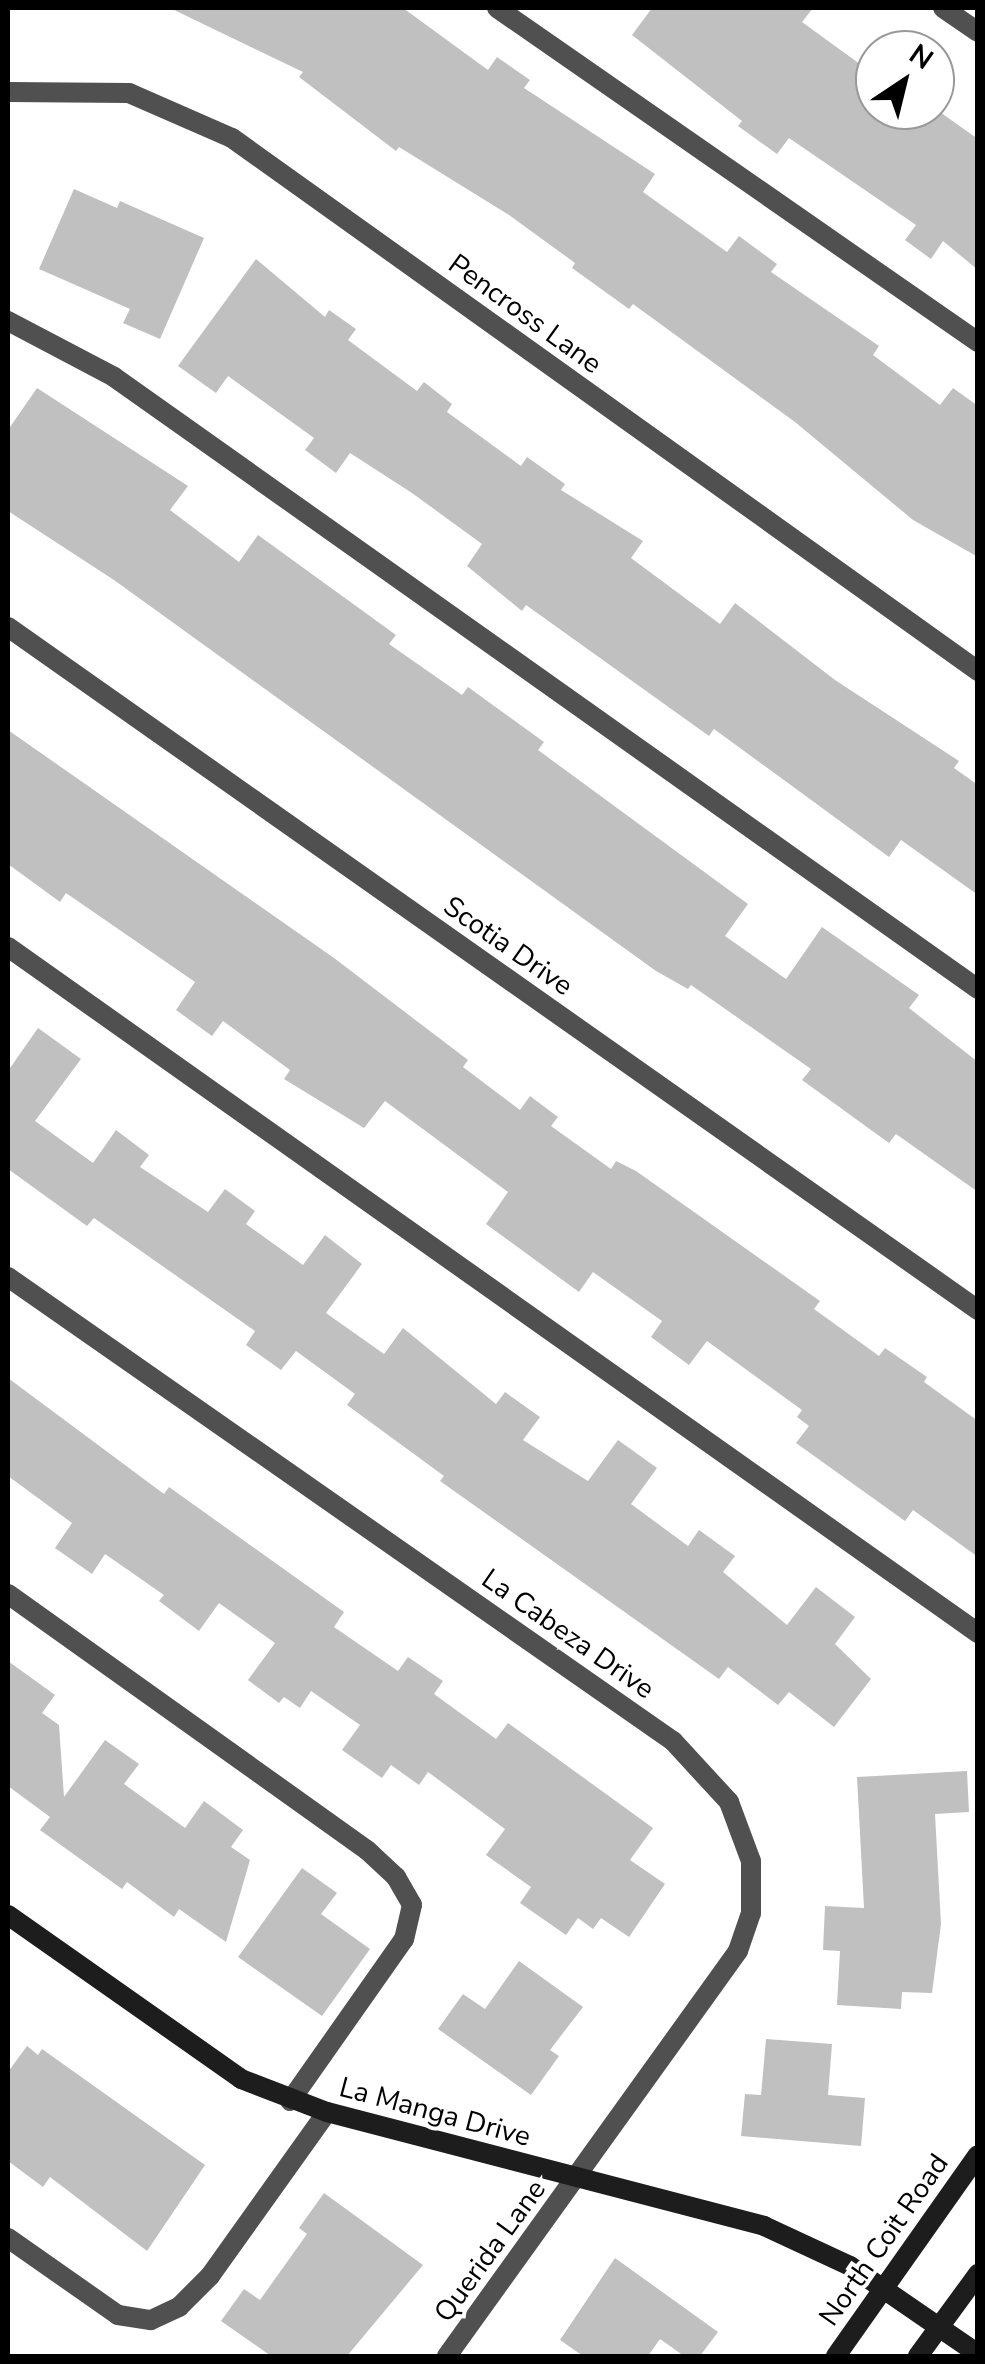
<!DOCTYPE html>
<style>
body{margin:0}
#map{position:relative;width:985px;height:2364px;overflow:hidden;background:#fff;font-family:"Nunito Sans",sans-serif}
div>[style]{position:absolute}
.building>*{inset:0;background:#c0c0c0}
.lane>*{height:20px;margin:-10px;padding:0 10px;transform-origin:10px;border-radius:10px;background:#505050}
.street>*{height:20px;margin:-10px;padding:0 10px;transform-origin:10px;border-radius:10px;background:#505050}
.secondary>*{height:20px;margin:-10px;padding:0 10px;transform-origin:10px;border-radius:10px;background:#1d1d1d}
span{translate:-50% -50%;white-space:nowrap;text-align:center;line-height:1.15;-webkit-text-stroke:8px #fff;paint-order:stroke}
.street-label{font-size:28px;color:#000}
.frame{position:absolute;inset:0;border:10px solid #000;pointer-events:none}
.north{position:absolute;left:855px;top:30px;width:100px;height:100px;box-sizing:border-box;background:#fff;border:2px solid #999;border-radius:50%;rotate:35deg;font-size:28px;font-weight:700;line-height:40px;text-align:center;color:#000}
.north::after{content:'';display:block;margin:auto;width:35px;height:45px;background:#000;clip-path:polygon(50% 0,100% 100%,50% 72%,0 100%)}
</style>
<div id="map">
<div class="building">
<div style="clip-path:polygon(170px 8px,403px 8px,488px 70px,497px 57px,530px 80px,524px 88px,655px 174px,643px 192px,727px 252px,739px 236px,777px 264px,771px 272px,879px 346px,873px 355px,940px 405px,953px 388px,978px 406px,978px 557px,913px 520px,795px 422px,633px 304px,629px 309px,572px 268px,575px 263px,509px 215px,399px 147px,396px 151px,299px 77px,303px 72px)"></div>
<div style="clip-path:polygon(652px 8px,813px 8px,802px 22px,875px 75px,875px 110px,937px 110px,978px 139px,978px 270px,943px 241px,931px 259px,905px 240px,916px 225px,789px 138px,777px 154px,738px 126px,742px 121px,632px 35px)"></div>
<div style="clip-path:polygon(74px 189px,117px 208px,120px 201px,204px 238px,160px 339px,123px 323px,130px 309px,39px 269px)"></div>
<div style="clip-path:polygon(256px 259px,325px 317px,329px 310px,356px 329px,348px 340px,417px 391px,424px 382px,452px 404px,447px 412px,521px 466px,527px 457px,565px 484px,561px 490px,643px 541px,631px 558px,720px 624px,735px 603px,835px 680px,959px 761px,954px 768px,978px 785px,978px 895px,901px 840px,889px 857px,714px 729px,709px 736px,526px 605px,522px 611px,467px 566px,482px 544px,412px 493px,350px 453px,336px 473px,305px 450px,314px 438px,228px 376px,216px 393px,178px 366px)"></div>
<div style="clip-path:polygon(37px 388px,188px 486px,170px 510px,239px 562px,258px 535px,396px 635px,389px 644px,462px 695px,468px 687px,544px 742px,538px 750px,748px 904px,725px 936px,786px 979px,822px 927px,919px 995px,909px 1008px,978px 1062px,978px 1192px,896px 1134px,889px 1143px,802px 1080px,811px 1069px,691px 985px,688px 989px,656px 971px,114px 580px,8px 511px,8px 430px)"></div>
<div style="clip-path:polygon(8px 730px,334px 958px,468px 1060px,463px 1067px,520px 1110px,530px 1096px,558px 1117px,551px 1126px,611px 1169px,616px 1161px,636px 1171px,820px 1301px,814px 1309px,879px 1356px,885px 1348px,927px 1377px,924px 1382px,978px 1421px,978px 1557px,913px 1510px,905px 1521px,796px 1443px,809px 1426px,797px 1417px,802px 1410px,707px 1341px,689px 1365px,651px 1337px,662px 1321px,593px 1272px,579px 1292px,486px 1224px,508px 1192px,385px 1101px,364px 1128px,284px 1079px,290px 1070px,223px 1021px,212px 1036px,176px 1010px,195px 982px,66px 893px,60px 902px,8px 864px)"></div>
<div style="clip-path:polygon(38px 1028px,81px 1059px,35px 1121px,93px 1163px,116px 1130px,149px 1155px,140px 1167px,208px 1212px,225px 1189px,255px 1211px,246px 1224px,303px 1265px,325px 1235px,362px 1264px,326px 1313px,384px 1354px,403px 1328px,496px 1404px,505px 1392px,540px 1417px,523px 1440px,588px 1481px,618px 1440px,657px 1468px,631px 1504px,688px 1546px,699px 1530px,735px 1556px,723px 1572px,787px 1625px,816px 1587px,855px 1617px,835px 1644px,871px 1679px,834px 1727px,789px 1692px,778px 1705px,728px 1667px,719px 1679px,440px 1481px,444px 1476px,347px 1405px,355px 1394px,296px 1351px,281px 1370px,246px 1345px,255px 1331px,94px 1218px,87px 1226px,8px 1169px,8px 1071px)"></div>
<div style="clip-path:polygon(8px 1378px,164px 1494px,169px 1487px,344px 1612px,334px 1627px,398px 1671px,408px 1657px,443px 1681px,434px 1694px,496px 1739px,508px 1723px,653px 1828px,630px 1860px,665px 1884px,629px 1937px,601px 1918px,593px 1929px,578px 1918px,566px 1935px,520px 1903px,531px 1887px,486px 1855px,505px 1829px,428px 1772px,419px 1785px,391px 1765px,382px 1778px,342px 1750px,360px 1725px,311px 1691px,300px 1708px,284px 1697px,279px 1703px,248px 1680px,275px 1643px,219px 1603px,199px 1631px,159px 1601px,164px 1595px,105px 1554px,92px 1574px,55px 1548px,72px 1523px,8px 1476px)"></div>
<div style="clip-path:polygon(8px 1661px,55px 1695px,42px 1713px,59px 1725px,64px 1797px,105px 1740px,139px 1764px,124px 1784px,185px 1828px,204px 1801px,243px 1830px,231px 1847px,250px 1860px,226px 1942px,179px 1909px,174px 1917px,127px 1882px,122px 1889px,40px 1830px,50px 1817px,8px 1786px)"></div>
<div style="clip-path:polygon(967px 1771px,969px 1812px,935px 1814px,941px 1924px,932px 1993px,902px 1992px,901px 2009px,837px 2005px,840px 1951px,823px 1950px,825px 1906px,864px 1908px,857px 1777px)"></div>
<div style="clip-path:polygon(302px 1868px,337px 1893px,321px 1914px,370px 1949px,322px 2016px,238px 1957px)"></div>
<div style="clip-path:polygon(519px 1961px,583px 2007px,550px 2050px,559px 2056px,531px 2095px,438px 2029px,463px 1994px,485px 2009px)"></div>
<div style="clip-path:polygon(766px 2039px,832px 2044px,828px 2095px,865px 2098px,861px 2146px,741px 2136px,745px 2094px,761px 2095px)"></div>
<div style="clip-path:polygon(27px 2046px,38px 2055px,42px 2049px,205px 2165px,147px 2251px,50px 2177px,43px 2187px,8px 2161px,8px 2072px)"></div>
<div style="clip-path:polygon(324px 2193px,423px 2265px,347px 2356px,271px 2356px,221px 2321px,244px 2289px,260px 2300px,307px 2234px,299px 2228px)"></div>
<div style="clip-path:polygon(615px 2258px,718px 2332px,700px 2356px,684px 2356px,660px 2339px,648px 2356px,583px 2356px,560px 2340px)"></div>
</div>
<div class="lane">
<div style="left:497px;top:8px;width:586px;rotate:34.78deg"></div>
<div style="left:8px;top:321px;width:120px;rotate:27.8deg"></div>
<div style="left:114px;top:377px;width:1059px;rotate:35.31deg"></div>
<div style="left:8px;top:947px;width:1188px;rotate:35.27deg"></div>
<div style="left:8px;top:1594px;width:441px;rotate:35.5deg"></div>
<div style="left:367px;top:1850px;width:40px;rotate:43deg"></div>
<div style="left:396px;top:1877px;width:32px;rotate:60deg"></div>
<div style="left:412px;top:1905px;width:35px;rotate:103deg"></div>
<div style="left:404px;top:1939px;width:198px;rotate:125.1deg"></div>
<div style="left:8px;top:2238px;width:134px;rotate:35deg"></div>
<div style="left:118px;top:2315px;width:33px;rotate:9deg"></div>
<div style="left:151px;top:2320px;width:31px;rotate:-25deg"></div>
<div style="left:179px;top:2307px;width:44px;rotate:-45deg"></div>
<div style="left:210px;top:2276px;width:201px;rotate:-54.5deg"></div>
</div>
<div class="street">
<div style="left:943px;top:8px;width:42px;rotate:34.4deg"></div>
<div style="left:8px;top:92px;width:121px;rotate:0.5deg"></div>
<div style="left:129px;top:93px;width:112px;rotate:23.6deg"></div>
<div style="left:232px;top:138px;width:917px;rotate:35.54deg"></div>
<div style="left:8px;top:627px;width:1186px;rotate:35.15deg"></div>
<div style="left:8px;top:1277px;width:811px;rotate:34.91deg"></div>
<div style="left:673px;top:1741px;width:83px;rotate:47.4deg"></div>
<div style="left:729px;top:1802px;width:63px;rotate:69.6deg"></div>
<div style="left:751px;top:1861px;width:52px;rotate:90deg"></div>
<div style="left:751px;top:1913px;width:40px;rotate:108.9deg"></div>
<div style="left:738px;top:1951px;width:499px;rotate:125.7deg"></div>
</div>
<div class="secondary">
<div style="left:8px;top:1915px;width:285px;rotate:35.1deg"></div>
<div style="left:241px;top:2079px;width:92px;rotate:21deg"></div>
<div style="left:327px;top:2112px;width:452px;rotate:14.6deg"></div>
<div style="left:764px;top:2226px;width:95px;rotate:24.9deg"></div>
<div style="left:850px;top:2266px;width:155px;rotate:34.5deg"></div>
<div style="left:836px;top:2356px;width:246px;rotate:-54.8deg"></div>
<div style="left:918px;top:2356px;width:102px;rotate:-53.8deg"></div>
</div>
<div class="street-label">
<span style="left:525px;top:314px;rotate:36deg">Pencross Lane</span>
<span style="left:508px;top:946px;rotate:35deg">Scotia Drive</span>
<span style="left:568px;top:1634px;rotate:35deg">La Cabeza Drive</span>
<span style="left:435px;top:2112px;rotate:15deg">La Manga Drive</span>
<span style="left:884px;top:2240px;rotate:-55deg">North Coit Road</span>
<span style="left:490px;top:2251px;rotate:-54deg">Querida Lane</span>
</div>
<div class="frame"></div>
<div class="north">N</div>
</div>
